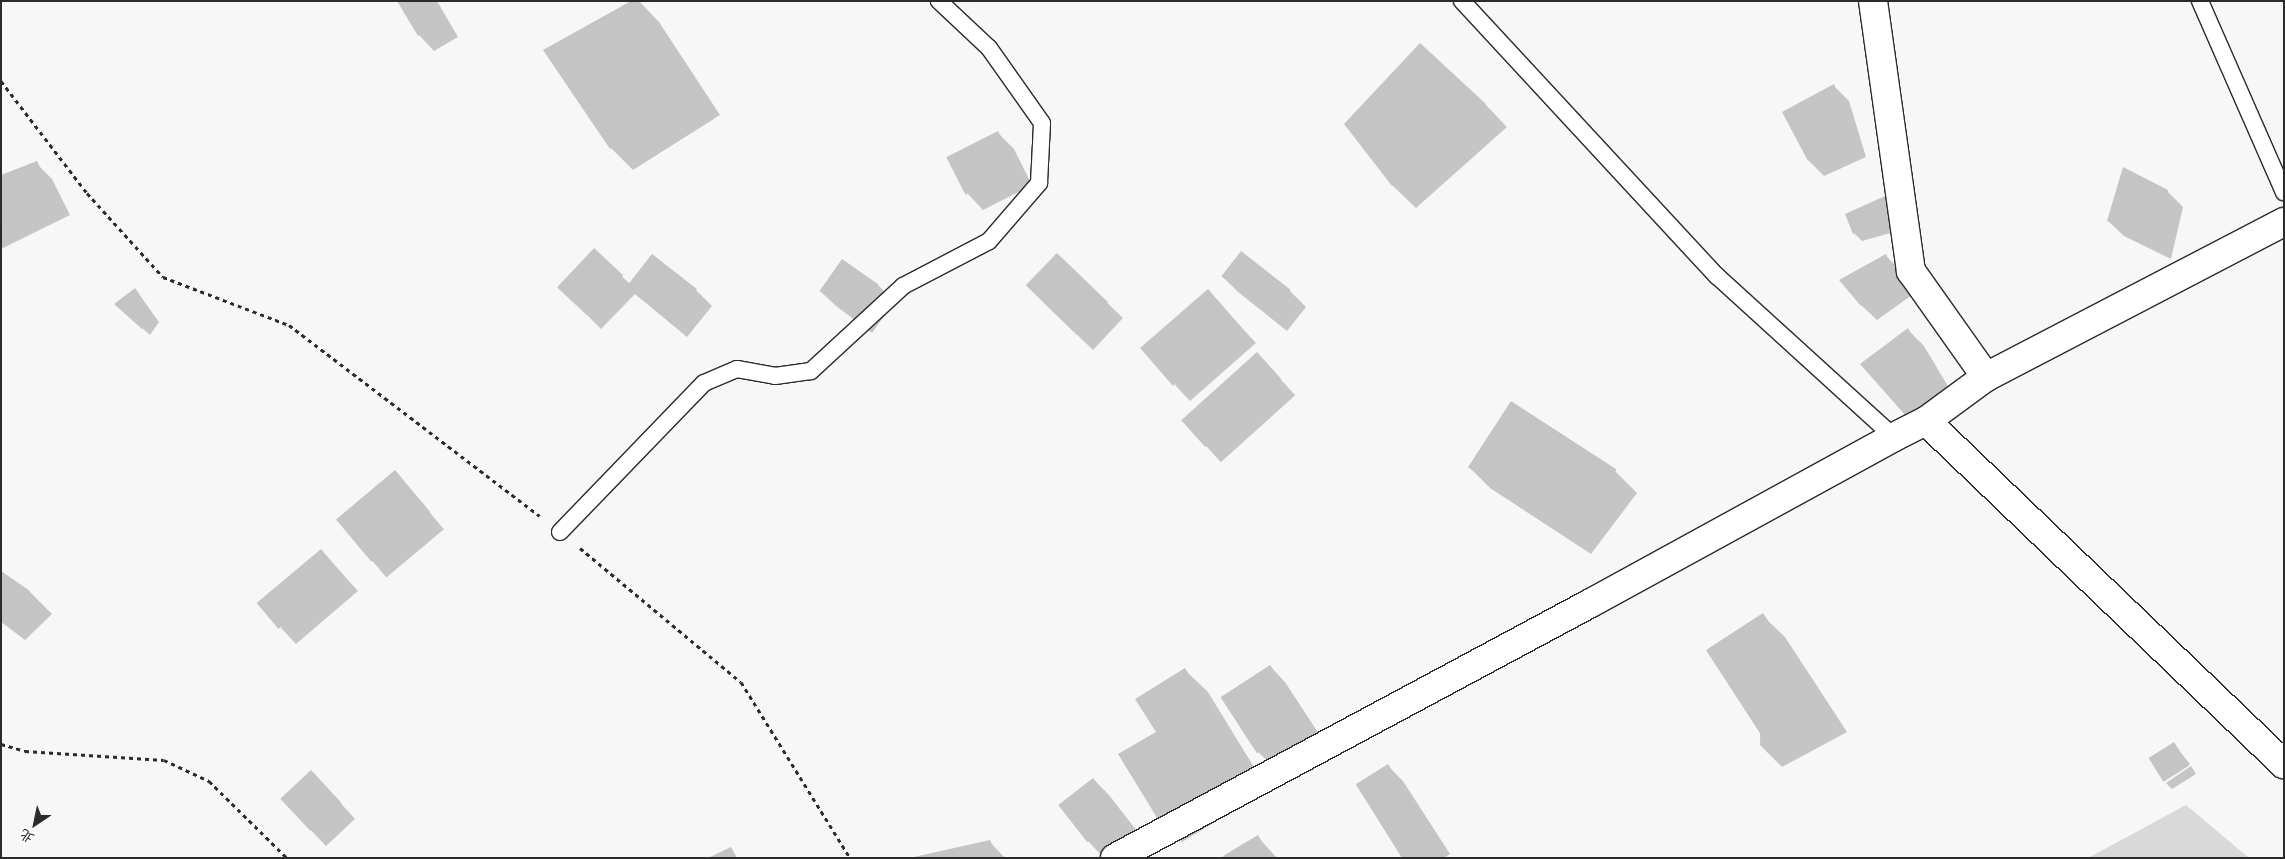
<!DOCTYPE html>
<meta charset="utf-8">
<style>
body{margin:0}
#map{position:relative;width:2285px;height:859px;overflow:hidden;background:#f7f7f7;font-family:Mali,"LXGW WenKai TC",sans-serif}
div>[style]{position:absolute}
.green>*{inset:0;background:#d9d9d9}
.shadow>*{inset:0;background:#0003;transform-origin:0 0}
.building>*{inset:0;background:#c4c4c4;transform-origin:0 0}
.path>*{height:3px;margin-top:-1.5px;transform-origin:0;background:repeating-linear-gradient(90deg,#2b2b2b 0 4px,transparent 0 8px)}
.roads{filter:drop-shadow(1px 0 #2b2b2b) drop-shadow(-1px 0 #2b2b2b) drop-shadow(0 1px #2b2b2b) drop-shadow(0 -1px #2b2b2b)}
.lane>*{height:16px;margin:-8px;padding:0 8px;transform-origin:8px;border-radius:8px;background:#fff}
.street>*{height:28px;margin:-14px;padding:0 14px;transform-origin:14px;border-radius:14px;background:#fff}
.secondary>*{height:28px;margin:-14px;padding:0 14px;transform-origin:14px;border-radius:14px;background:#fff}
span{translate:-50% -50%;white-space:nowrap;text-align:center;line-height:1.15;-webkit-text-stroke:4.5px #fff;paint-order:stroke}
.frame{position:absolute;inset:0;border:2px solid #2b2b2b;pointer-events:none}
.north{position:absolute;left:10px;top:799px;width:50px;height:50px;-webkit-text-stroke:4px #fff;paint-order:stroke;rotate:214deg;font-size:14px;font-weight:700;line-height:20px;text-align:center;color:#2b2b2b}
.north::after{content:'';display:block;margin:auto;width:18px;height:22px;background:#2b2b2b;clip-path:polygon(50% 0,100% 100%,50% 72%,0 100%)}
</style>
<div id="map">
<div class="green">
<div style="clip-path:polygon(2186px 805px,2249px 858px,2088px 858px)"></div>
</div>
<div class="shadow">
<div style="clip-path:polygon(398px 1px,437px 1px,458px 37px,434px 51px,419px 35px)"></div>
<div style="clip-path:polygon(639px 1px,659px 22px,720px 115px,633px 170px,611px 148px)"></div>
<div style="clip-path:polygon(1834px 86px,1849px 101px,1866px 157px,1824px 176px,1809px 161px)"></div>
<div style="clip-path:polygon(1485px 104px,1507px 127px,1416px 208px,1393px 186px,1345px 124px)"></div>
<div style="clip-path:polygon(998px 133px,1014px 149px,1032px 185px,983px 210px,968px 194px)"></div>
<div style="clip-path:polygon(36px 163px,52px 179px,70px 215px,1px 249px,1px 177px)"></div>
<div style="clip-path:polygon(2167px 191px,2183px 207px,2171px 259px,2124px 236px,2108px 221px)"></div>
<div style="clip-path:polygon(1885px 198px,1892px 206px,1901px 230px,1862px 241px,1854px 233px)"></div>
<div style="clip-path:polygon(594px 250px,630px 284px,652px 255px,696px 290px,712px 306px,687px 337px,635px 294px,601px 329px,558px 286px)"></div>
<div style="clip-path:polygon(1057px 255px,1123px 318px,1093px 350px,1043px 302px)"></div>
<div style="clip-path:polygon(1886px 256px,1901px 271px,1912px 295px,1877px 320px,1861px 305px)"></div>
<div style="clip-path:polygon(842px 260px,879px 286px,894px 302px,872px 333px,836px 306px,820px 291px)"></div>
<div style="clip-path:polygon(1222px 276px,1290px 291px,1306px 307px,1287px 331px,1238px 292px)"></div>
<div style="clip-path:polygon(135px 289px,159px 322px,150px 335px,124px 312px)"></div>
<div style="clip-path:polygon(1208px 291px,1256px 343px,1190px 401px,1175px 385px)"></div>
<div style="clip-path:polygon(1908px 330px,1924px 346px,1958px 403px,1907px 415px)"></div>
<div style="left:1257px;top:353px;width:57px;height:100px;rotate:48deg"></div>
<div style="clip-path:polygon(1468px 466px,1615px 471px,1637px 493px,1591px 554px,1490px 488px)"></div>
<div style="left:395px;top:471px;width:76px;height:75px;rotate:50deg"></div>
<div style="clip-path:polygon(321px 550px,358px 591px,296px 644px,281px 628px)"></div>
<div style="clip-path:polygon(1px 573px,30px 592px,52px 614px,25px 640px,1px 622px)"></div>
<div style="clip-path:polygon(1762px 615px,1785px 637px,1847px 732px,1782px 767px,1760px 745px)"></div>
<div style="clip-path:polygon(1270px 666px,1285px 682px,1321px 737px,1274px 767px,1258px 752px)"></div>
<div style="clip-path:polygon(1185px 670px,1208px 692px,1268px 790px,1182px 842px,1160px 820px,1157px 732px)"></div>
<div style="clip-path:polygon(2174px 744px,2190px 764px,2165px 780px)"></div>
<div style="clip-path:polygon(1388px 766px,1403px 781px,1450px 854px,1444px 858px,1406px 858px,1358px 785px)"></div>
<div style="clip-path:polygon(2191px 766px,2196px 774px,2172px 789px,2166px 783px)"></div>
<div style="clip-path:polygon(1093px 779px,1109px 795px,1137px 831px,1103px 857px,1088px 841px)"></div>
<div style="clip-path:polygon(326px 787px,355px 819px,326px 846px,281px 799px)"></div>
<div style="clip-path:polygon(1258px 837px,1277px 858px,1225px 858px)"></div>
<div style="clip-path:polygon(989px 841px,1005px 858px,916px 858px)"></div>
</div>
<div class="building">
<div style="clip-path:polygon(397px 1px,432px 1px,443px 21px,418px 36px)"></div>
<div style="clip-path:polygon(631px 1px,639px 1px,699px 92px,610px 149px,543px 50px)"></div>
<div style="clip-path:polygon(1420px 43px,1486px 104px,1392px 186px,1344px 124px)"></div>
<div style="clip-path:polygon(1834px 84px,1851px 141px,1808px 161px,1782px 112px)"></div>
<div style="left:998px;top:131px;width:42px;height:58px;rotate:63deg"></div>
<div style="clip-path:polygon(37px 161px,55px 199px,1px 226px,1px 175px)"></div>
<div style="clip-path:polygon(2123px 167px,2168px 190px,2156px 245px,2107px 221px)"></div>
<div style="clip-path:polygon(1885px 196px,1894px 223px,1853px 234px,1845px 214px)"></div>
<div style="left:594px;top:248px;width:40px;height:54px;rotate:43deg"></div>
<div style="left:1241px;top:251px;width:63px;height:32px;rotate:38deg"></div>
<div style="left:1057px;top:253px;width:71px;height:45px;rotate:44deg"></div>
<div style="left:652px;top:254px;width:57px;height:42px;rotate:38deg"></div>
<div style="clip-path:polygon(1886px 254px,1897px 279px,1861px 306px,1839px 280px)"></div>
<div style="left:842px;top:259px;width:45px;height:39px;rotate:35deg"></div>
<div style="clip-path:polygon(135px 288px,152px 313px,142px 329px,114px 304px)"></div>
<div style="left:1208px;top:289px;width:50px;height:90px;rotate:49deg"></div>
<div style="clip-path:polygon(1908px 328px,1943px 387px,1906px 416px,1860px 364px)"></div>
<div style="left:1257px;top:352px;width:36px;height:102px;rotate:48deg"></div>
<div style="left:1511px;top:401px;width:126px;height:79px;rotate:33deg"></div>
<div style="left:395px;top:470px;width:55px;height:77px;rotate:50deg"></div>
<div style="left:321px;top:549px;width:34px;height:84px;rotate:50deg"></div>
<div style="clip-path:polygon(1px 571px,30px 591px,1px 619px)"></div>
<div style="left:1763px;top:613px;width:114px;height:68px;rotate:57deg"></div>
<div style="left:1270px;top:665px;width:67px;height:59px;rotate:57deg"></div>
<div style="clip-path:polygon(1185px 668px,1246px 767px,1159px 821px,1118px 754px,1156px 732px,1135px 699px)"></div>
<div style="left:2174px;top:742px;width:28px;height:30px;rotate:58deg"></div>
<div style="left:1388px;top:764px;width:88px;height:38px;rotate:58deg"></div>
<div style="left:311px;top:770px;width:44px;height:42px;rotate:47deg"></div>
<div style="left:1093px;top:778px;width:47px;height:44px;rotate:52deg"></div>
<div style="clip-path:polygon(1258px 835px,1271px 858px,1224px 858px,1223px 856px)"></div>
<div style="clip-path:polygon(990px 840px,998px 858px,914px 858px,914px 857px)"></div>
<div style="clip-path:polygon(731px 847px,737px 858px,708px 858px)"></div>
</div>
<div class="path">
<div style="left:1px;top:81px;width:141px;rotate:52.5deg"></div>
<div style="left:87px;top:193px;width:113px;rotate:47.9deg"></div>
<div style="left:163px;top:277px;width:135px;rotate:20.9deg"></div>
<div style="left:289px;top:325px;width:315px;rotate:37.3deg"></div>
<div style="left:580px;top:548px;width:209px;rotate:39.8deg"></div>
<div style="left:741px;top:682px;width:207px;rotate:58.2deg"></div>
<div style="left:1px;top:744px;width:25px;rotate:16deg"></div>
<div style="left:25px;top:751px;width:139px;rotate:3.7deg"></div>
<div style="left:164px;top:760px;width:50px;rotate:25deg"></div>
<div style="left:209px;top:781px;width:110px;rotate:44.6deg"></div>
</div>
<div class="roads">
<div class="lane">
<div style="left:1462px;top:1px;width:375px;rotate:47.2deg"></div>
<div style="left:1717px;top:276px;width:239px;rotate:42.3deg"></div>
<div style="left:2200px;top:1px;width:209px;rotate:66.3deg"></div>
<div style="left:560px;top:532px;width:207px;rotate:-46deg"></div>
<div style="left:704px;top:383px;width:36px;rotate:-23deg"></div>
<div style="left:737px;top:369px;width:39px;rotate:10deg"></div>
<div style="left:775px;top:376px;width:36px;rotate:-8deg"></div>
<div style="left:811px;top:371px;width:125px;rotate:-42.7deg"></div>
<div style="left:903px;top:286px;width:97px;rotate:-27.6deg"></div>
<div style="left:989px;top:241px;width:77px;rotate:-49.2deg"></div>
<div style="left:1039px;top:183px;width:60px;rotate:-87.1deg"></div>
<div style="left:1042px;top:123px;width:92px;rotate:-125.2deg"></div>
<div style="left:989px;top:48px;width:69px;rotate:-136.8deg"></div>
</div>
<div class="street">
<div style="left:1873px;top:1px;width:273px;rotate:82deg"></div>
<div style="left:1911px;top:271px;width:130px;rotate:54.7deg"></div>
<div style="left:1926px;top:421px;width:496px;rotate:43.8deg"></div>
</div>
<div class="secondary">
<div style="left:1115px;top:858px;width:538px;rotate:-28.19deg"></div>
<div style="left:1589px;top:604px;width:348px;rotate:-28.7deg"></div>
<div style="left:1894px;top:437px;width:36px;rotate:-27deg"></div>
<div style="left:1926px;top:421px;width:74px;rotate:-36.3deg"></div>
<div style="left:1986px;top:377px;width:336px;rotate:-27.5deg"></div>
</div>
</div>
<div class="frame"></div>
<div class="north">北</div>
</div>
